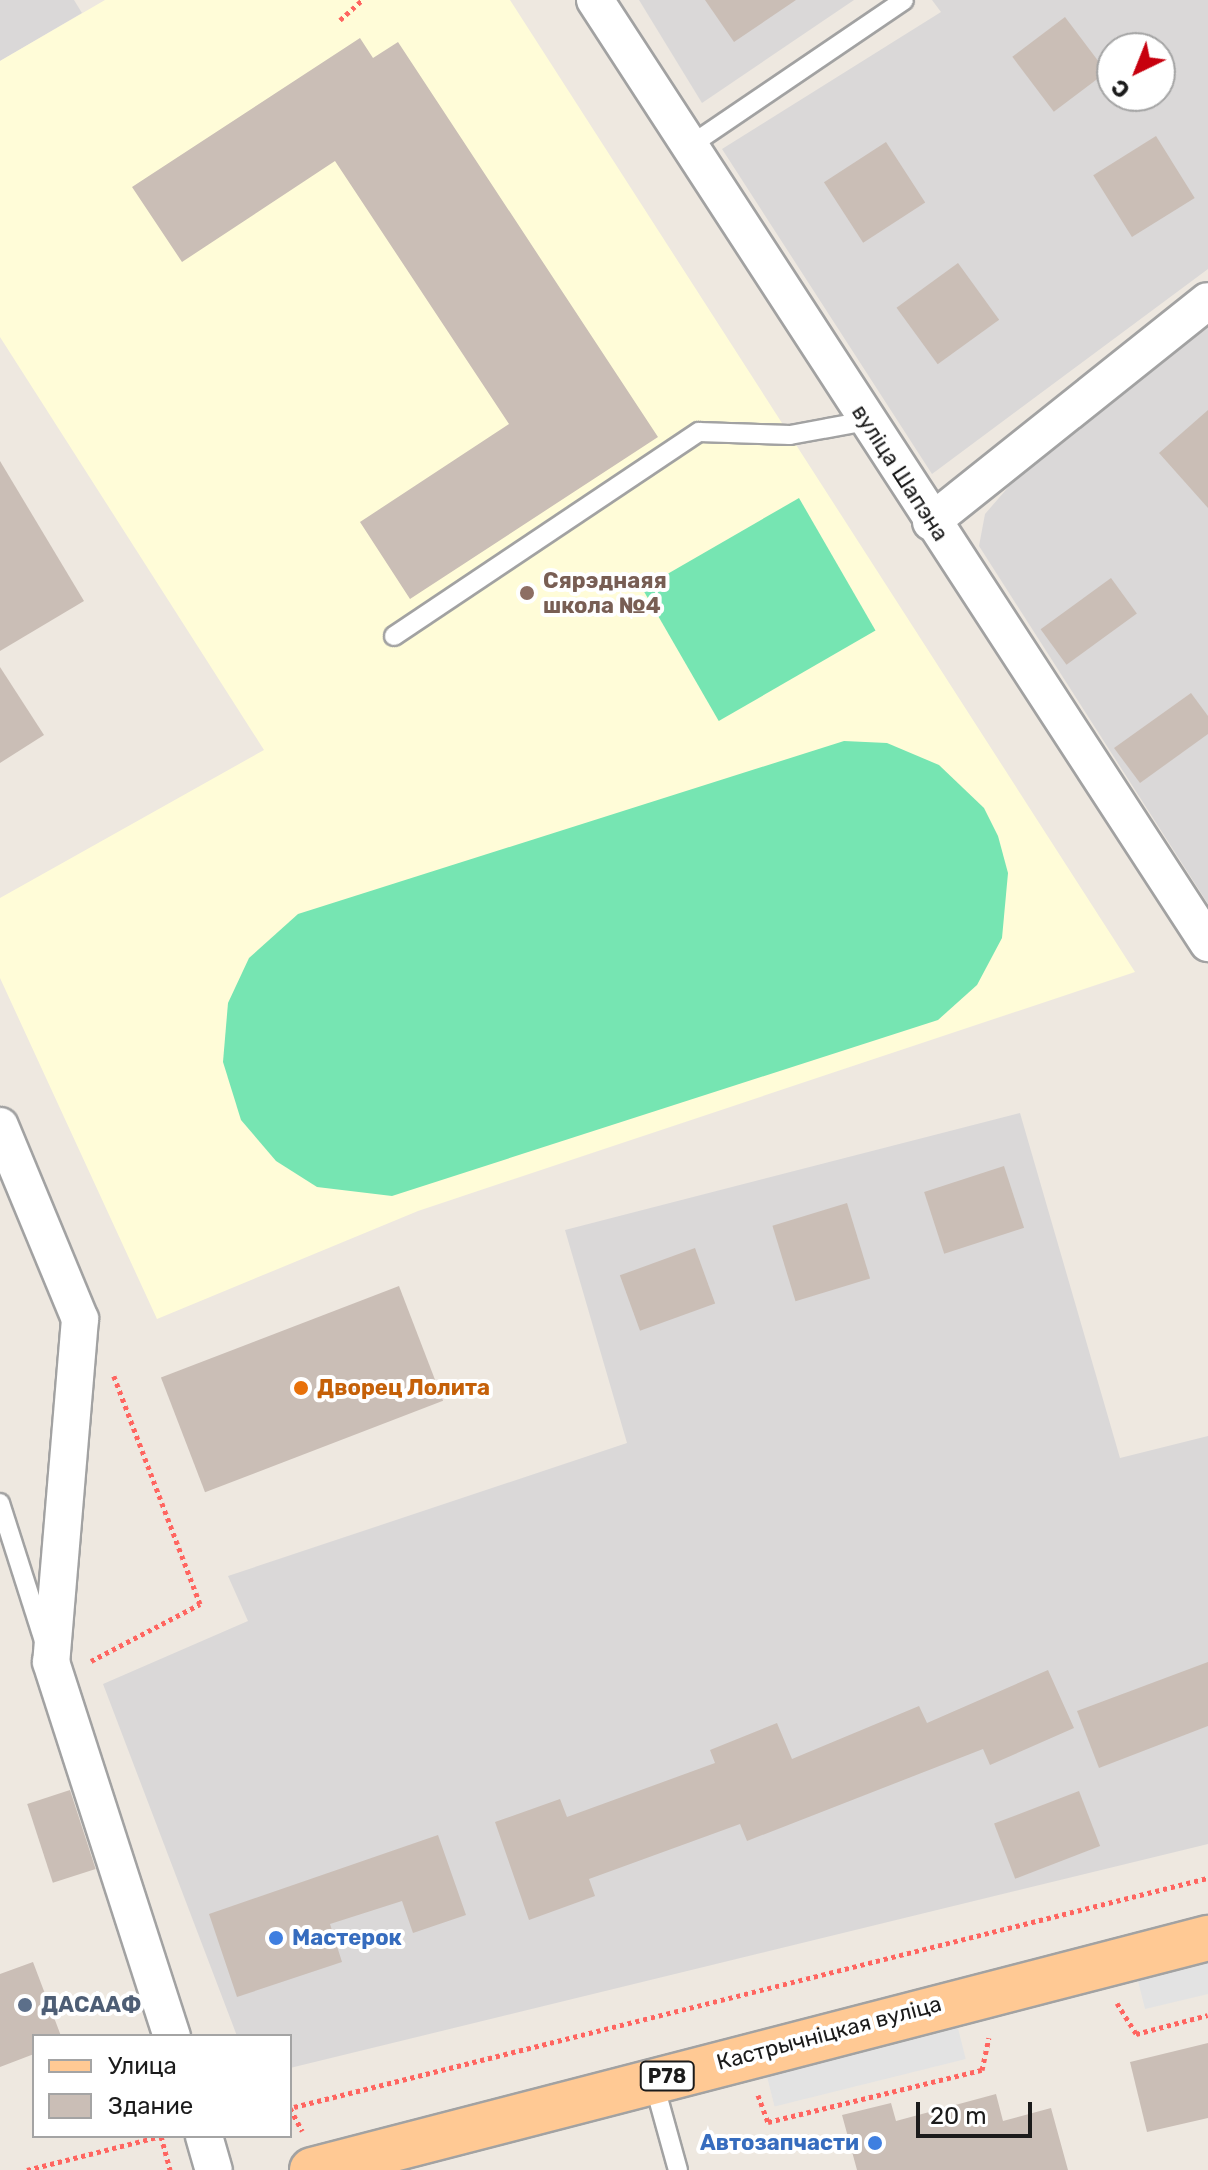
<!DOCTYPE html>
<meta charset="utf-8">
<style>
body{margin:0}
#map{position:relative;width:1208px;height:2170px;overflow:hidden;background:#eee8e0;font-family:Rubik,sans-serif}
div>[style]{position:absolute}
.residential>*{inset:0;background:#dad8d8}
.education>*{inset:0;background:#fffcd8}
.pitch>*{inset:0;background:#76e5b2;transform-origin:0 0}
.parking>*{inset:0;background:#e3e3e3;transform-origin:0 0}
.building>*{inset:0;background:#cabeb6;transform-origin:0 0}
.path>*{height:5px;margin-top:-2.5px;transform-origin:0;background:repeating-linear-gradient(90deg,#ff6560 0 4px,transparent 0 8px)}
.roads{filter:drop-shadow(2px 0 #a2a2a2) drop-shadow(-2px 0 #a2a2a2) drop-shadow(0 2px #a2a2a2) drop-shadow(0 -2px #a2a2a2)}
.lane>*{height:18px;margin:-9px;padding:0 9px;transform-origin:9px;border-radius:9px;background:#fff}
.street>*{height:36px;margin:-18px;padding:0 18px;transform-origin:18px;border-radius:18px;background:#fff}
.primary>*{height:44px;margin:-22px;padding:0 22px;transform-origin:22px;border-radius:22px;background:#ffc994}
.dots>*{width:22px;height:22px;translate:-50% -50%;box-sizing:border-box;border:4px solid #fff;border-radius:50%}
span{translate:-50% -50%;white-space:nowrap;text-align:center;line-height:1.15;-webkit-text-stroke:8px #fff;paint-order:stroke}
.shield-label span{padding:2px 6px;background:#fff;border:2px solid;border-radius:6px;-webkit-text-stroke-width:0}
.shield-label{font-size:20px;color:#1b1b1b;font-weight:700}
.street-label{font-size:22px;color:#1b1b1b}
.education-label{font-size:22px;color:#785e54;font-weight:700}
.left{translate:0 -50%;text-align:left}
.food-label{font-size:22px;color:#c56008;font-weight:700}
.shop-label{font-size:22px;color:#366cbe;font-weight:700}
.right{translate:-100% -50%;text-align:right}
.service-label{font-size:22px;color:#4e5e75;font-weight:700}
.legend{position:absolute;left:32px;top:2034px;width:260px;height:104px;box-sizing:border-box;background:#fff;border:2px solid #a4a4a4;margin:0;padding:10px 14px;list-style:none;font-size:24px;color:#1b1b1b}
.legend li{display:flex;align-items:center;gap:16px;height:40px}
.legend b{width:40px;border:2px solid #a4a4a4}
.north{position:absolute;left:1096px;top:32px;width:80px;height:80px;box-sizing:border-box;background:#fff;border:2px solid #a4a4a4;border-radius:50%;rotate:223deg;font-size:22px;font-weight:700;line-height:32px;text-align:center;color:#1b1b1b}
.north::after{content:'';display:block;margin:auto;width:28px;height:36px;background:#c7000e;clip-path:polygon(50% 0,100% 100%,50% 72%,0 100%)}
.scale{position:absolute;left:916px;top:2102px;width:116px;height:36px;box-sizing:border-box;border:4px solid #1b1b1b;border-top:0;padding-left:10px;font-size:24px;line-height:28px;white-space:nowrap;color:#1b1b1b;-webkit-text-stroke:6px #fff;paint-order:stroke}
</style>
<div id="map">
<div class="residential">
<div style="clip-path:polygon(0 0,74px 0,82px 13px,0 61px)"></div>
<div style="clip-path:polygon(639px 0,854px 0,702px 103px)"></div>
<div style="clip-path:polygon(evenodd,932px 0,1208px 0,1208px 269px,932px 474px,722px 149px,941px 12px,932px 0,1112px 48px,1160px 48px,1160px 96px,1112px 96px,1112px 48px)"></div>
<div style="clip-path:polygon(1208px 322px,1208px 904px,979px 546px,985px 514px,1017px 477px)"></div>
<div style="clip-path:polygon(1020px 1113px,1120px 1458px,1208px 1436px,1208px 1844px,290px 2068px,290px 2036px,237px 2036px,103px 1684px,248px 1621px,228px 1576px,627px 1443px,565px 1230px)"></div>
</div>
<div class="education">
<div style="clip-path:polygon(105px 0,510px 0,1135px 972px,418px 1211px,157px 1319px,0 978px,0 898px,264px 750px,0 337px,0 61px)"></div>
</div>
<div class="pitch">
<div style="left:799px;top:498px;width:153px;height:181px;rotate:60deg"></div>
<div style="clip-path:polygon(844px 741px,887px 743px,939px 765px,984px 808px,998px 836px,1008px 873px,1002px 938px,977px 985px,938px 1020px,392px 1196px,317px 1187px,276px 1161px,241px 1120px,223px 1062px,228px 1003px,249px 958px,298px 914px)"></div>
</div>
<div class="parking">
<div style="clip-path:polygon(1208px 1951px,1208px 1994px,1145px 2009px,1135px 1969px)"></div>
<div style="left:957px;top:2024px;width:36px;height:197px;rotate:76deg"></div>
</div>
<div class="building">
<div style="clip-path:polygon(705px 0,796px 0,734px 42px)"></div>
<div style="left:1065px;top:17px;width:69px;height:66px;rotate:53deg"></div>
<div style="clip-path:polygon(360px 38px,373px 58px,398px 42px,658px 437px,410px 599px,360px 522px,509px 424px,335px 161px,182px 262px,132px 187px)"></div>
<div style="left:1156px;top:136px;width:73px;height:74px;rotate:58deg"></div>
<div style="left:886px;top:142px;width:72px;height:74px;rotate:57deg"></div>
<div style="left:958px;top:263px;width:70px;height:76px;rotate:54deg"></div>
<div style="clip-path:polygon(1208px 410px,1208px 508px,1159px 453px)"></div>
<div style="clip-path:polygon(0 461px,84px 601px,0 651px)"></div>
<div style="left:1111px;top:578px;width:44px;height:87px;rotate:54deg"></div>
<div style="clip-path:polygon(0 667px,44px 735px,0 763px)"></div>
<div style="clip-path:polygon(1191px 693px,1208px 716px,1208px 734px,1140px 783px,1114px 748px)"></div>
<div style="left:1004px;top:1166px;width:65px;height:84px;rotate:72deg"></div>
<div style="left:847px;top:1203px;width:79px;height:78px;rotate:73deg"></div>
<div style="left:695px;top:1248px;width:59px;height:80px;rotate:70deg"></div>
<div style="left:399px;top:1286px;width:123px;height:255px;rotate:69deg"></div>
<div style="clip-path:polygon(1208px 1662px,1208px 1726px,1099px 1768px,1077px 1711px)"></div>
<div style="clip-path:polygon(1048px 1670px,1074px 1728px,990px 1765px,983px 1749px,747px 1841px,740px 1824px,589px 1879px,595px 1896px,529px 1920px,495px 1822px,560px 1799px,567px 1817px,715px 1763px,710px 1750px,777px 1723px,792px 1759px,919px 1706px,927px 1723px)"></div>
<div style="left:70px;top:1790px;width:83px;height:45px;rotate:72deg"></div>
<div style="left:1079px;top:1791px;width:59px;height:91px;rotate:69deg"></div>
<div style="clip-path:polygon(438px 1835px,466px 1915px,413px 1933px,402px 1901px,330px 1924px,342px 1962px,237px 1997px,209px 1914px)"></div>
<div style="clip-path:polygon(33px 1962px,61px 2036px,34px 2036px,34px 2054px,0 2067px,0 1974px)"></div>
<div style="clip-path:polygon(1208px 2043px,1208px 2118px,1147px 2132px,1130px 2062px)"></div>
<div style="clip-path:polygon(996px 2094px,1003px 2121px,1051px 2108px,1068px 2170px,857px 2170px,842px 2115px,891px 2103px,896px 2121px)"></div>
</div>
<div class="path">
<div style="left:340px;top:20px;width:30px;rotate:-42deg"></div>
<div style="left:91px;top:1661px;width:123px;rotate:-27.6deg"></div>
<div style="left:200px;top:1604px;width:244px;rotate:-110.7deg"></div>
<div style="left:1117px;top:2003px;width:36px;rotate:58deg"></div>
<div style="left:1136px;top:2034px;width:74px;rotate:-14.8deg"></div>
<div style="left:758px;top:2095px;width:29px;rotate:70deg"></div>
<div style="left:768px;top:2122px;width:220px;rotate:-13.7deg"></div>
<div style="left:982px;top:2070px;width:33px;rotate:-78deg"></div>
<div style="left:294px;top:2107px;width:942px;rotate:-14.07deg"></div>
<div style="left:290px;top:2108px;width:26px;rotate:62deg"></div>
<div style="left:27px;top:2170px;width:138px;rotate:-14.2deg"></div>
<div style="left:161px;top:2136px;width:35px;rotate:75deg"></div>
</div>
<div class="roads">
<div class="lane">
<div style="left:688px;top:147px;width:261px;rotate:-34.2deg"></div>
<div style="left:394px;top:636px;width:367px;rotate:-33.8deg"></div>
<div style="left:699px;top:432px;width:91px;rotate:1.9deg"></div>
<div style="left:790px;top:435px;width:77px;rotate:-10.4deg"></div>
<div style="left:0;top:1503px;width:145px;rotate:72.3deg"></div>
<div style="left:653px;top:2080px;width:93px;rotate:74.5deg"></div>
</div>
<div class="street">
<div style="left:595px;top:0;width:1125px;rotate:56.97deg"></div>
<div style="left:931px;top:522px;width:354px;rotate:-38.6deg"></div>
<div style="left:0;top:1126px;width:209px;rotate:67.5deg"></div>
<div style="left:80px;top:1319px;width:344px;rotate:94.8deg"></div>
<div style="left:51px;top:1662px;width:393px;rotate:72.1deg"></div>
<div style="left:204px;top:2136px;width:35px;rotate:74deg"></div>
</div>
<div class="primary">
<div style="left:312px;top:2170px;width:926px;rotate:-14.52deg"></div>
</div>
</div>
<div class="dots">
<div style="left:527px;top:593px;background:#8d6e63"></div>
<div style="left:301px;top:1388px;background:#e8710a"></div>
<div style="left:276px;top:1938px;background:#3f7fe0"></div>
<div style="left:25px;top:2005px;background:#5c6f8a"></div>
<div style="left:875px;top:2143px;background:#3f7fe0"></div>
</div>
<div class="shield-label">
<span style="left:667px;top:2076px">Р78</span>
</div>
<div class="street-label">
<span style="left:900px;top:473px;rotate:57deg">вуліца Шапэна</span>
<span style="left:829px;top:2033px;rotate:-15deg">Кастрычніцкая вуліца</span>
</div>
<div class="education-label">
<span class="left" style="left:543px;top:593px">Сярэднаяя<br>школа №4</span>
</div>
<div class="food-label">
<span class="left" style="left:317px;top:1388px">Дворец Лолита</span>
</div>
<div class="shop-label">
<span class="left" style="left:292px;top:1938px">Мастерок</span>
<span class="right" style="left:859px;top:2143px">Автозапчасти</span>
</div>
<div class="service-label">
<span class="left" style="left:41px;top:2005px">ДАСААФ</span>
</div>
<ul class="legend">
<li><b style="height:10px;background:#ffc994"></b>Улица</li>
<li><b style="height:22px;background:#cabeb6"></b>Здание</li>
</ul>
<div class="north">С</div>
<div class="scale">20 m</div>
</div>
